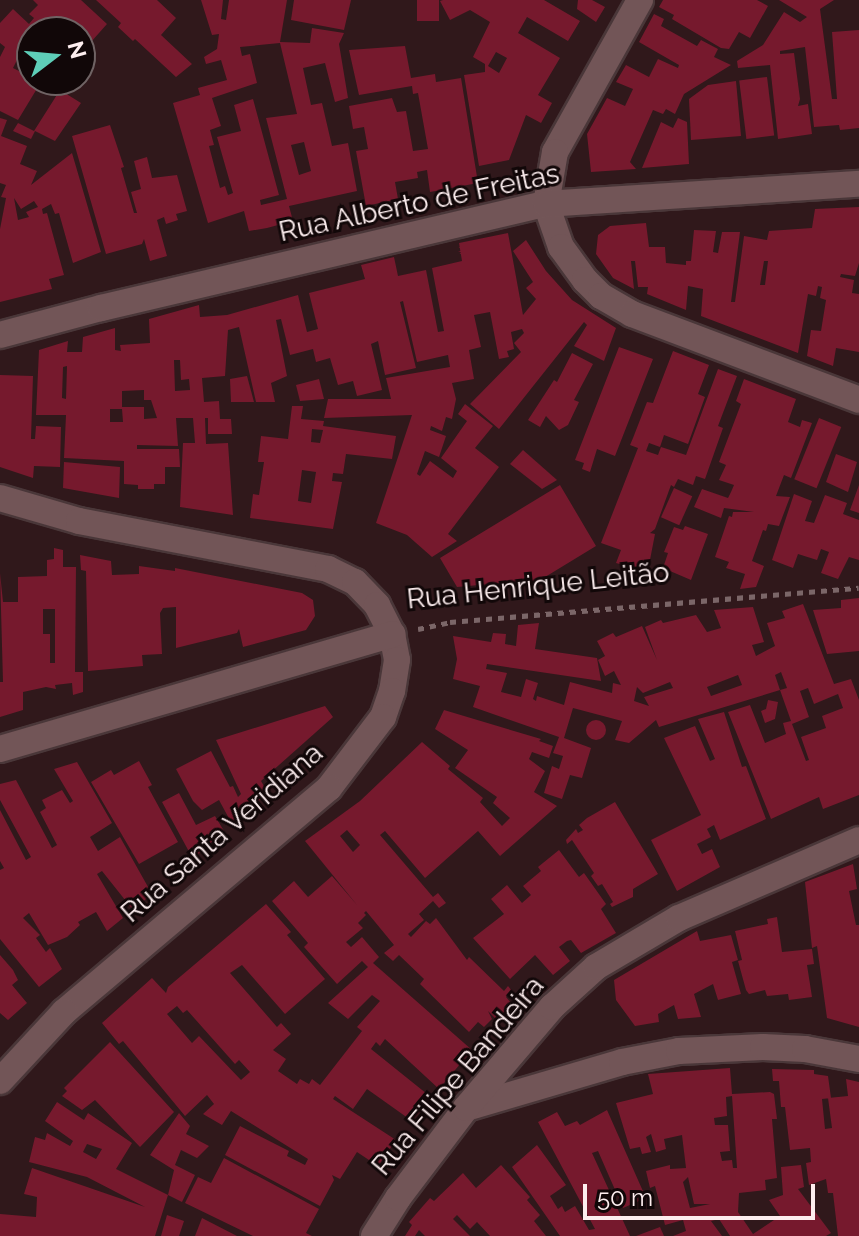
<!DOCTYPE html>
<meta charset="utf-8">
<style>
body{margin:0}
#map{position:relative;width:859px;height:1236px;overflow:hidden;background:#30181b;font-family:Raleway,sans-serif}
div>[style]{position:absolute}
.building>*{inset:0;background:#76192d;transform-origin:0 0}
.round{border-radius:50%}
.path>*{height:5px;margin-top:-2.5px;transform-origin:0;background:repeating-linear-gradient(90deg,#7b6668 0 6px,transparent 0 12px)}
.roads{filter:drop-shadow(2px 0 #4a3739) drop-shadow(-2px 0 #4a3739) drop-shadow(0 2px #4a3739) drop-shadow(0 -2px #4a3739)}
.minor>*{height:26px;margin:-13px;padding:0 13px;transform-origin:13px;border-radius:13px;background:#725557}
span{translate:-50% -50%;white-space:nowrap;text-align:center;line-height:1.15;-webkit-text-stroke:6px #110708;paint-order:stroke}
.street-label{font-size:28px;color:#fdeeef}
.north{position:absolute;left:16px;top:16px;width:80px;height:80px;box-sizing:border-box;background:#110708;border:2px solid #6f6364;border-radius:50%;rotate:74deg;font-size:22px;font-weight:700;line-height:32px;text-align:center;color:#fdeeef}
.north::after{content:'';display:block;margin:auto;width:28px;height:36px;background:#5eceb8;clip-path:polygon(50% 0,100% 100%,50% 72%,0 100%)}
.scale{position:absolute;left:583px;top:1184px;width:232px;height:36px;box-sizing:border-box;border:4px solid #fdeeef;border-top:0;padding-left:10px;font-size:24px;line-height:28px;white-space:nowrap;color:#fdeeef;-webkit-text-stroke:6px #110708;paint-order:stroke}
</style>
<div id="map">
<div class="building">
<div style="clip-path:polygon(33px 0,81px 0,107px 24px,91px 42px,88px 39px,80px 47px,80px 32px,32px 32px,32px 68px,17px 60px,13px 68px,41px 82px,18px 120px,0 111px,0 57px,5px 47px,0 43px,0 23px,13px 9px,29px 24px,34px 18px,29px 14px,38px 5px)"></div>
<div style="clip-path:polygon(96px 0,157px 0,176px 18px,161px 35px,192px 64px,176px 77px,135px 39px,133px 41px,118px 27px,121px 23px)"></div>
<div style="clip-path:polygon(evenodd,201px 0,223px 0,221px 19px,226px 20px,229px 0,287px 0,280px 42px,310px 43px,312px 28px,344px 33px,339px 44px,348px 98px,335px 102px,325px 63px,303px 68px,311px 105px,322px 103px,332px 146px,348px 143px,357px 191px,289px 206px,293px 221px,267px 228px,249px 231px,244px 211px,208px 223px,173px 103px,200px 95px,198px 88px,227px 80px,221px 60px,206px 64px,204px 57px,217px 49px,219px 34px,212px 35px,201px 0,280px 43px,297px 114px,266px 118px,287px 199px,261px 205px,260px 200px,279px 195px,253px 99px,234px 105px,241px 131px,217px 137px,233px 193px,228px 195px,225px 186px,220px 188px,209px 146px,214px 145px,210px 130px,221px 126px,212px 98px,257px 83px,250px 54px,242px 56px,240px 47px,280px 43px,201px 0,304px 142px,311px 171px,299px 175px,291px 145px,304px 142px)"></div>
<div style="clip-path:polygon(294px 0,351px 0,344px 30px,291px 20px)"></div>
<div style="left:417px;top:0;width:22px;height:21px"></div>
<div style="clip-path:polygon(evenodd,443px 0,544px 0,580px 21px,568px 41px,527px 17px,518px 33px,560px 58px,538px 95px,552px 103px,541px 123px,526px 115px,509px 160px,479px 166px,464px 75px,485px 72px,485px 64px,473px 57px,490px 22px,470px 10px,450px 20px,440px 1px,443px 0,496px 52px,507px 58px,499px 73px,488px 66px,496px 52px)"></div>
<div style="clip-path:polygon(578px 0,592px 0,605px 7px,596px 22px,577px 9px)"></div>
<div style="clip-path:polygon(663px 0,757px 0,768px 6px,750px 38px,739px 32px,729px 49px,721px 48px,672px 19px,674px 15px,659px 7px)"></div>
<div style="clip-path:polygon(779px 0,834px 0,820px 9px,832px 99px,837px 99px,832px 32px,859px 30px,859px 128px,840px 130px,839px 125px,814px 127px,805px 47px,780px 51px,780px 54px,794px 53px,800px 99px,798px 106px,808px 104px,812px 134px,778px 139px,770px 65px,738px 68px,737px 61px,763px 45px,784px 12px,800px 22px,807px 17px)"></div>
<div style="clip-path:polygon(654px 14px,664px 19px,661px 26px,697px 46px,701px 40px,718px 49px,714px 57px,731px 65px,684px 94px,675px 114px,666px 109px,663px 114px,653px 110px,630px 162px,636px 169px,591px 172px,587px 134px,607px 98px,625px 106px,633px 89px,616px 82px,626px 65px,649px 77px,658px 59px,678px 68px,679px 65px,639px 42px)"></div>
<div style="clip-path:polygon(405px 46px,411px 78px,435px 74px,436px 82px,461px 78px,478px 183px,430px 192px,427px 170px,417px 172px,418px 178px,395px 182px,398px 199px,366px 206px,356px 151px,368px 149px,364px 127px,353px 129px,349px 106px,392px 98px,397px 112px,406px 111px,413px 151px,428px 149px,418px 93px,413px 94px,412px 86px,359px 95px,349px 50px)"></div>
<div style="left:767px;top:77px;width:59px;height:28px;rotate:83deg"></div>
<div style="clip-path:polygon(736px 81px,741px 136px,691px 140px,689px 99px,708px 85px)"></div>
<div style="clip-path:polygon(60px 90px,81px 103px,55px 141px,35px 131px,31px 139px,13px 131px,18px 123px,34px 131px)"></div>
<div style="clip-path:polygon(evenodd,0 118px,7px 120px,1px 136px,27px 146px,20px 164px,37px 171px,31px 185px,72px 153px,101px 252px,73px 263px,59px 213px,55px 214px,51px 204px,42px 209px,43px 214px,47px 213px,64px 275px,49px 279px,52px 289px,0 302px,0 229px,6px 198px,1px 197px,6px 185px,0 183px,0 118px,14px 198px,21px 209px,34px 201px,38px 207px,26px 212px,29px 217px,18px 220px,14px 198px)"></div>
<div style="clip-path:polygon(678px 118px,687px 122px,689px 164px,642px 168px,661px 122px,673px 128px)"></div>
<div style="clip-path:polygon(110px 125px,124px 167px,121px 168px,134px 213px,137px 213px,131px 192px,141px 189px,134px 161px,147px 157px,152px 178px,177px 175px,187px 211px,176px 214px,178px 220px,166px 224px,164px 217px,157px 220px,167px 256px,150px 261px,144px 239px,142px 244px,106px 254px,72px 136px)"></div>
<div style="clip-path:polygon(evenodd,859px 207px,859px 263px,855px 276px,841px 274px,840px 277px,854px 280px,852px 293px,859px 294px,859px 352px,836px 348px,833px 366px,807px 356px,811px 330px,821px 331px,826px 300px,820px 298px,822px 287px,818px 286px,816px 296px,808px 294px,798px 353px,701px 316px,703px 289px,688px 286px,686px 310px,647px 294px,648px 287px,638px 287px,635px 261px,631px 261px,634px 289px,613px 278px,596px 254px,598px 235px,610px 226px,646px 223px,649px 247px,665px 247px,666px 263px,686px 265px,686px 261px,691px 261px,694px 230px,716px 231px,713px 252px,718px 253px,722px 232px,740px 232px,731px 302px,735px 302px,744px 236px,767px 240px,769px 231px,812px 228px,815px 209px,859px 207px,764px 261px,768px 261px,765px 285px,760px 285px,764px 261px)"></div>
<div style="clip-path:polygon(evenodd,508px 233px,523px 315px,536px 299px,526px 288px,533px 282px,513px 251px,526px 240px,546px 271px,572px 300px,616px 328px,604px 361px,574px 346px,587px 325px,584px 322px,499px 429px,470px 404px,521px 352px,514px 343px,524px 333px,522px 329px,511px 332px,514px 349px,507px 351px,509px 357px,499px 359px,490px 312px,474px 315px,481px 347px,469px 350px,474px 379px,452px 383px,456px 399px,452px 419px,446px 417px,442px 431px,431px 426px,430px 430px,446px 436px,439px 457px,425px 451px,417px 474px,420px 476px,430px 461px,453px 478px,457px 471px,441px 458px,467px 421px,458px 414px,465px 404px,493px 426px,475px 448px,499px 467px,448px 534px,457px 541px,432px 557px,407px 535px,376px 523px,412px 415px,324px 418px,328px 399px,391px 399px,386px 378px,450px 367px,448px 355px,417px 362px,403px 301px,400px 302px,416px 368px,385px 375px,378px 341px,371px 344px,382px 390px,357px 396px,353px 381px,338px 385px,330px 358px,316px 362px,313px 349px,290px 355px,281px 319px,276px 320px,287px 376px,271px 383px,275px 402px,256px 402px,239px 327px,228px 330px,225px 376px,202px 378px,204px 402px,219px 401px,220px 419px,231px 419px,232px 434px,208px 434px,208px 418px,205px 418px,206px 444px,228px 443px,233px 515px,180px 507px,183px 443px,195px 443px,193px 418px,176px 418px,178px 446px,137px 445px,137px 449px,179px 449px,180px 467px,165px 467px,165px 484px,154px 484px,154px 489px,138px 489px,138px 485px,124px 484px,124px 461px,64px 458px,66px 415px,36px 415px,39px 350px,68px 341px,67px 352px,82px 352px,83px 337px,115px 328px,115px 350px,121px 351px,120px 345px,150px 343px,149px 319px,199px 305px,200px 317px,227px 315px,298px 295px,307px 332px,318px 329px,309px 293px,365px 279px,361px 265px,394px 257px,398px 276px,426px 270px,438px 332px,444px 331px,432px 268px,462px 261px,459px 243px,508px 233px,174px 360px,180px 360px,181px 380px,189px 379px,190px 390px,175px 391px,174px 360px,508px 233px,67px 366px,66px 399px,62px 398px,63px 367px,67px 366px,508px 233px,144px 390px,144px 400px,151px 400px,157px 418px,144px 419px,144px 407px,122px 407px,122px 391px,144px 390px,508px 233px,110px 409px,122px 409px,123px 422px,110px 422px,110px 409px)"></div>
<div style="clip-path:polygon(619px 347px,653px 359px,615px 456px,597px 449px,590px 472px,582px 469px,584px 463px,575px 460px)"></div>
<div style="clip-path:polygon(673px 351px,709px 365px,698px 394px,705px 397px,688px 444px,664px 435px,660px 447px,649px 443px,646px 451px,658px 455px,661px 447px,686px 455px,718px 369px,737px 376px,718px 426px,723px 428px,705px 479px,696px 476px,693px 485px,678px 479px,674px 487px,671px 485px,655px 529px,650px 533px,655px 534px,649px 565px,639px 563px,638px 569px,616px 563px,621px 550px,601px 543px,638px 448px,630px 445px,633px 438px,647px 402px,653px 403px)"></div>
<div style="clip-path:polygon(572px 353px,593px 364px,574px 400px,579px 402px,568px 425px,559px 430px,546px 416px,540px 427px,528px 420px,554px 380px,557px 382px)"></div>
<div style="clip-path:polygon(0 375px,33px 376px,31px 439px,35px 439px,36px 426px,61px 427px,60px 467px,34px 466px,33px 478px,0 467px)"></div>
<div style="clip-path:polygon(247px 376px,254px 402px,231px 402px,230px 379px)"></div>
<div style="clip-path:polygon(319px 379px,324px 399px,300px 401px,296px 385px)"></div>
<div style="clip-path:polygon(744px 379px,796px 399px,788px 422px,800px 427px,802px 420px,812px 423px,791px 478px,784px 475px,776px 496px,790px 497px,779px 526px,768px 524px,766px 531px,763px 530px,752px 561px,764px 566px,756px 587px,740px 589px,745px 574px,726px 568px,729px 562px,715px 557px,729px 516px,732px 517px,733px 512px,754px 512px,724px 508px,721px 518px,694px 507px,702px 489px,728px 498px,731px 492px,734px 485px,719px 480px,726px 465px,719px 462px,741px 404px,736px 401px)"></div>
<div style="clip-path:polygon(evenodd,292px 406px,303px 406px,301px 419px,324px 421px,323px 426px,396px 436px,392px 459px,346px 454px,343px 474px,333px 473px,332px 481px,342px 482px,333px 529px,250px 518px,253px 494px,259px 495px,264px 462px,258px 462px,261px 436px,288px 439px,292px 406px,312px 429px,323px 430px,320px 443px,311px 442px,312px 429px,292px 406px,302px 470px,316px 472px,311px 503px,298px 501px,302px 470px)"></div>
<div style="left:819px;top:418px;width:24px;height:66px;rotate:22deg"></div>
<div style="clip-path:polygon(523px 450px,557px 480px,542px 489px,510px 464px)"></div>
<div style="clip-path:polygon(836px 454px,857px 462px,848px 492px,826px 482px)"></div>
<div style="clip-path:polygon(64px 462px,120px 467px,119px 498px,63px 488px)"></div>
<div style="clip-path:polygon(560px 485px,596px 546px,532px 585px,512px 582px,457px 587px,440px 558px)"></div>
<div style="clip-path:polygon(859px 485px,859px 513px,850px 510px)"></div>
<div style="left:674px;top:488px;width:20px;height:32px;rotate:24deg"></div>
<div style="clip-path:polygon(794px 494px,812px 501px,805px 521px,814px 523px,825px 495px,847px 503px,843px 514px,859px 520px,859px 560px,849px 557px,838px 579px,821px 573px,829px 552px,821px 549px,817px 560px,798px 554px,793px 568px,772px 560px)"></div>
<div style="clip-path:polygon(685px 526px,708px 534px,691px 580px,663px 568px,668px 553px,664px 552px,674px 527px,683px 530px)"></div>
<div style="clip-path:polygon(evenodd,54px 548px,63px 550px,63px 567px,76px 567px,75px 672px,83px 672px,83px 692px,73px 695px,72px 683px,55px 685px,56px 689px,46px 687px,23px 692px,23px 710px,0 717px,0 682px,3px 682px,0 573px,3px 602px,18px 602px,18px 577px,47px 576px,47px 560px,54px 559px,54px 548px,43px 609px,55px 609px,55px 663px,50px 663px,50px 634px,43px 634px,43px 609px)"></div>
<div style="clip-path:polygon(80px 555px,111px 561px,112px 575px,139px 574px,139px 566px,175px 571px,175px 568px,302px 593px,313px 600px,315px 616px,306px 630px,243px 647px,239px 629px,237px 633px,176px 648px,176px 607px,163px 608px,160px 613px,162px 654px,142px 655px,143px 666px,88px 671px,86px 571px,81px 570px)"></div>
<div style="clip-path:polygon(859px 598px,859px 651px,827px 654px,813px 610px,841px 608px,841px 600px)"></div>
<div style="clip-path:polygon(evenodd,803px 604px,834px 684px,851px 679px,859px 700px,859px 795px,823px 809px,819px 797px,771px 819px,728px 712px,750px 705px,765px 743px,786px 734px,783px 723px,791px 721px,780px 690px,787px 688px,781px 672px,775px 675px,780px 690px,659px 727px,656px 720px,629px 743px,615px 740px,622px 721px,573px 708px,564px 738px,591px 748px,582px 778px,570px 775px,562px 799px,544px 793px,552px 766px,559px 769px,563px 756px,553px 753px,559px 737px,473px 707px,480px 686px,453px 679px,457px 659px,453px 636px,491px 642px,493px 633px,506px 634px,505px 644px,516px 646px,518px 625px,539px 623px,535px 649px,597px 658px,601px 681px,487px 664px,486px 669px,507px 673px,501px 692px,521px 697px,526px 679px,538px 683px,533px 699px,536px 701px,537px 696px,564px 705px,570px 682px,612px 693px,613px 683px,621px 685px,614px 671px,605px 676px,598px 660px,605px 656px,597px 641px,613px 633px,616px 637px,642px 626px,657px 660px,645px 627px,661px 620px,663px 623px,696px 615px,707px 632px,721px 628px,714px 610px,753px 607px,764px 642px,752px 645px,756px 656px,775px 646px,767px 623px,785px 618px,782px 611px,803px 604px,738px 675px,742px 685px,711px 696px,707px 687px,738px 675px,803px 604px,670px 682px,673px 688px,644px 697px,649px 706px,634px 701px,637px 687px,643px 693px,670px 682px,803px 604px,808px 688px,814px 704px,838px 694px,843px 708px,822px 716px,826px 728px,801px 737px,809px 760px,806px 761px,792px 724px,809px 717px,800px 691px,808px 688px)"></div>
<div style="clip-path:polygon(768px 700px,778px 702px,775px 719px,765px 723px,761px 711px,766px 709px)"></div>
<div style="clip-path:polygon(325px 706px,333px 717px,261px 781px,268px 793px,232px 824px,219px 800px,202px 810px,193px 801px,176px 769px,211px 751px,230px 787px,233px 786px,238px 797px,241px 794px,216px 740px)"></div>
<div style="clip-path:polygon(evenodd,444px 710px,541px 739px,539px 741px,553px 746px,549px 758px,532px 752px,529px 759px,545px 771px,534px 792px,557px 806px,500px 856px,478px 831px,425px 878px,385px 831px,380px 835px,433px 897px,438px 893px,446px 903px,439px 908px,433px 901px,419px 914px,424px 920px,408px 934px,411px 937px,426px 921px,430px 924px,436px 918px,467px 960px,469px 957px,504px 991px,508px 986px,512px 991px,506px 997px,512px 1004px,497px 1020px,488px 1011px,492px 1019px,484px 1027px,478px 1022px,469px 1032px,420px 984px,424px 979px,399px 955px,393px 961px,384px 953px,394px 945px,366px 911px,364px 913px,366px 915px,358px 923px,363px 928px,346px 942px,351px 947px,362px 937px,379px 957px,373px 963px,472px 1050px,439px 1089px,385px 1039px,380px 1046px,376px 1042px,371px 1049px,432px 1098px,412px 1121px,367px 1089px,353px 1109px,335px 1096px,333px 1099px,396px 1140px,378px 1166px,357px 1152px,340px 1179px,332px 1175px,334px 1180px,320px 1206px,225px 1155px,240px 1126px,289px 1151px,287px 1156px,305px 1165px,308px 1159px,231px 1111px,222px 1125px,203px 1114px,214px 1104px,207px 1095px,185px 1116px,123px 1041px,119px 1044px,102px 1023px,152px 978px,166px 993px,168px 987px,266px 904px,291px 932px,287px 935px,325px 979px,285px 1014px,242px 965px,230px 973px,277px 1027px,281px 1023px,291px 1034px,273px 1050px,286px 1059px,278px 1071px,297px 1084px,300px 1079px,309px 1084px,312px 1079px,320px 1085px,362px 1031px,357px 1027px,380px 1001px,372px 995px,348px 1019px,328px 1003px,368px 967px,362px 961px,337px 984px,304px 947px,308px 943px,272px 901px,294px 881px,308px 897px,332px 876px,357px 905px,305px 841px,360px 801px,422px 742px,450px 766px,448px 769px,483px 798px,480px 802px,502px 826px,510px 818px,493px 803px,497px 797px,455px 768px,468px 750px,435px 729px,444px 710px,347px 830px,360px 845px,353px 852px,340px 836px,347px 830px,444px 710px,177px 1006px,183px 1013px,187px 1010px,235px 1064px,239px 1060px,250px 1072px,241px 1080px,199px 1036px,192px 1043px,167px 1014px,177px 1006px)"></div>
<div style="clip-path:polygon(724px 712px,742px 767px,746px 766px,766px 819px,720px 840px,714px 825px,707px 829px,711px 837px,697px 844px,702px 854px,712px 849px,720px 867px,677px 891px,651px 840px,701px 815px,664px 738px,695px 726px,710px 761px,715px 759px,698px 719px)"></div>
<div class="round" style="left:586px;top:720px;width:20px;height:20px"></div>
<div style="clip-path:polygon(139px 761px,152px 785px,148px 787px,178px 842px,139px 864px,91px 782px,111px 770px,114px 775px)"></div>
<div style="clip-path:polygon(77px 762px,112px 823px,90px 837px,98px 851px,120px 837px,152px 894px,133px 910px,102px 871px,97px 874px,123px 918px,107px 931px,96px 912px,78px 922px,80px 925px,67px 937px,48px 945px,29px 913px,23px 918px,40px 935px,36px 938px,46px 952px,50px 948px,62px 969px,39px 987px,0 939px,0 870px,4px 868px,0 861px,0 810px,26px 860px,31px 857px,0 800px,0 784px,16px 780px,52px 848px,57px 845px,40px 812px,46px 808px,42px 800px,62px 790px,70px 803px,73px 801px,54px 769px)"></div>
<div style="clip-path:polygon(179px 793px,196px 825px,215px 816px,224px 831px,193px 859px,162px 802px)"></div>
<div style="clip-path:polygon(615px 802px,658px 874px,633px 889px,633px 897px,612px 907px,610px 904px,613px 902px,602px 884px,598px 886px,591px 876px,594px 873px,572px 840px,567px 844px,566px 840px,576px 829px,578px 833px,583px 830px,579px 825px,587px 818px)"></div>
<div style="clip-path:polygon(559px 850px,579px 877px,584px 873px,606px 904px,601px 909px,616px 933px,581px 953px,571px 940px,567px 941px,559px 947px,570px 961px,553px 975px,535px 955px,510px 979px,473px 938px,504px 914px,491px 899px,507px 885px,522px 903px,531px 895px,523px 886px,541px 871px,538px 867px)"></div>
<div style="clip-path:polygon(853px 864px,857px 889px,849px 891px,856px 925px,859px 925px,859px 1027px,827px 1018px,817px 946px,812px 948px,805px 882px)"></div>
<div style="clip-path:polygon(777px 917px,782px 952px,812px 949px,814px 964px,807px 965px,812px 997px,789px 1000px,788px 994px,767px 996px,765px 990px,749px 994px,746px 990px,738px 961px,742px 960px,735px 931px,768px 924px,767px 919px)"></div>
<div style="clip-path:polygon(697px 931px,700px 941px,731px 935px,738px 960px,732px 962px,741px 994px,718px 1000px,713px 984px,694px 994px,701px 1017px,678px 1019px,674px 1005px,658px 1014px,659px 1022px,635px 1026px,616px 1000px,614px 980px)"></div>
<div style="clip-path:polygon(0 955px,13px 970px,18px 980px,12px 985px,27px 1003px,8px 1020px,0 1013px)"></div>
<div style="clip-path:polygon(110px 1042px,174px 1112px,140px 1147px,95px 1100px,82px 1110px,62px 1096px,67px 1091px,64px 1088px)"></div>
<div style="clip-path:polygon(evenodd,730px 1068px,732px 1094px,770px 1092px,774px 1094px,777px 1119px,772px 1119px,777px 1178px,765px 1180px,766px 1190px,739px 1193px,738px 1212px,753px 1234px,780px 1216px,769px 1200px,783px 1195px,781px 1167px,801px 1165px,804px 1187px,798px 1189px,831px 1233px,826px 1236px,730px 1236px,719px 1219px,711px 1221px,722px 1236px,673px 1236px,686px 1231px,683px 1220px,665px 1225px,655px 1186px,650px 1188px,646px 1171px,670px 1165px,670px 1169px,686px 1168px,682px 1135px,664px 1139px,666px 1149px,656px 1152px,651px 1134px,646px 1137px,651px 1152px,642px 1154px,640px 1147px,630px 1149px,616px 1103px,653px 1094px,648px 1074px,730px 1068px,732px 1096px,737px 1168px,733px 1168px,732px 1160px,722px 1161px,720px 1152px,730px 1151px,728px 1125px,715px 1125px,714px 1118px,727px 1116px,726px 1097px,732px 1096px,730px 1068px,688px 1177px,694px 1204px,710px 1204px,690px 1208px,683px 1182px,688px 1177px)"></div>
<div style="clip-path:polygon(772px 1069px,814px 1070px,814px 1074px,828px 1076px,831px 1098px,822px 1099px,825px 1129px,832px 1128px,828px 1098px,848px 1096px,846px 1079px,859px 1082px,859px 1236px,838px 1236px,833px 1193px,828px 1193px,826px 1179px,809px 1185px,806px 1163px,811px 1162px,810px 1148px,790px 1150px,785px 1107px,781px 1107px,779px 1081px,773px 1081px)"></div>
<div style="clip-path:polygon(evenodd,57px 1102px,84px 1120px,88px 1113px,132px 1143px,116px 1169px,168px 1195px,155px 1236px,0 1236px,0 1214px,36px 1217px,37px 1197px,24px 1194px,32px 1168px,145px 1207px,87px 1177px,29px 1162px,35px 1137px,45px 1140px,47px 1133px,70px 1146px,73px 1141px,45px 1121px,57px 1102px,87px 1144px,102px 1149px,96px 1159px,83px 1152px,87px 1144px)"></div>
<div style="clip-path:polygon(607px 1110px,646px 1198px,623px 1208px,598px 1151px,592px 1153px,630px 1236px,560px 1236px,512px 1167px,537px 1145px,566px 1185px,550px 1196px,558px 1209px,562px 1206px,565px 1212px,575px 1206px,589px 1230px,595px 1229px,538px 1122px,557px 1112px,565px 1126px,577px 1121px,580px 1125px)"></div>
<div style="clip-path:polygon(179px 1113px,190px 1126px,186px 1134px,209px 1146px,197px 1158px,181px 1150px,175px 1165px,195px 1175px,182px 1202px,168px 1195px,174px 1170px,150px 1155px)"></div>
<div style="clip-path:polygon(224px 1158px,319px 1209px,306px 1233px,312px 1236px,253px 1236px,185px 1203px,198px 1177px,211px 1183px)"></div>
<div style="clip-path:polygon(501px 1165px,530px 1197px,527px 1200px,540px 1215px,534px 1221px,546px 1236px,490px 1236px,477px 1222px,470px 1229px,457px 1215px,453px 1219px,470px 1236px,425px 1236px,419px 1230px,415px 1236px,405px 1236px,412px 1225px,409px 1222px,430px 1198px,434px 1201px,463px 1173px,476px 1188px)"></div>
<div style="clip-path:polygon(167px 1215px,184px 1221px,179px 1236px,161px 1236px)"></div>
<div style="clip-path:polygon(202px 1218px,237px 1236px,195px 1236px)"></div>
<div style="clip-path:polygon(660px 1227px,664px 1236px,636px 1236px)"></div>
</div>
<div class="path">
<div style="left:418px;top:629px;width:33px;rotate:-12deg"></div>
<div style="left:450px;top:622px;width:410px;rotate:-4.8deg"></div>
</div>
<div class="roads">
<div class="minor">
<div style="left:640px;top:0;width:174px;rotate:119.2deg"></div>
<div style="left:555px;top:152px;width:53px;rotate:99.8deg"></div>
<div style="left:546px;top:204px;width:46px;rotate:70.8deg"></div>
<div style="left:561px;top:247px;width:41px;rotate:54deg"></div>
<div style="left:585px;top:280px;width:23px;rotate:45deg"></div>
<div style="left:601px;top:296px;width:36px;rotate:30deg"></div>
<div style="left:632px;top:314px;width:243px;rotate:20.7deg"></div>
<div style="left:0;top:335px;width:105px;rotate:-15deg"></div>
<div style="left:101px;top:308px;width:457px;rotate:-13.2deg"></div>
<div style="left:546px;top:204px;width:314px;rotate:-3.7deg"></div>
<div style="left:0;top:498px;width:82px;rotate:16.2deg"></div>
<div style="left:79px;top:521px;width:254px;rotate:10.9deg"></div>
<div style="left:328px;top:569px;width:30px;rotate:26deg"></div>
<div style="left:355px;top:582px;width:32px;rotate:46deg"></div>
<div style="left:377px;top:605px;width:33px;rotate:63deg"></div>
<div style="left:392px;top:634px;width:26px;rotate:79deg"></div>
<div style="left:397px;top:660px;width:31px;rotate:99deg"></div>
<div style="left:392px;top:691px;width:28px;rotate:109deg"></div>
<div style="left:383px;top:717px;width:89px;rotate:127.3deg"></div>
<div style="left:329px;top:788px;width:347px;rotate:139.8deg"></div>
<div style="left:64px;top:1012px;width:94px;rotate:132.8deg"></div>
<div style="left:0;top:749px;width:409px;rotate:-16.3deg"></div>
<div style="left:466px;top:1108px;width:163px;rotate:-16.4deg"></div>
<div style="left:622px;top:1062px;width:58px;rotate:-10.9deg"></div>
<div style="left:679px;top:1051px;width:84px;rotate:-2.7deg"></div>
<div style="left:763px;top:1047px;width:42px;rotate:2.7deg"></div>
<div style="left:805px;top:1049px;width:55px;rotate:10.5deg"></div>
<div style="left:374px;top:1236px;width:45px;rotate:-57.7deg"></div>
<div style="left:398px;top:1198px;width:113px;rotate:-52.9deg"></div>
<div style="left:466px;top:1108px;width:133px;rotate:-49.6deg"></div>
<div style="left:552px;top:1007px;width:59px;rotate:-42.3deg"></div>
<div style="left:596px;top:967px;width:96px;rotate:-30.6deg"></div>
<div style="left:679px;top:918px;width:196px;rotate:-23.4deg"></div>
</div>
</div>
<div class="street-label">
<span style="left:419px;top:203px;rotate:-12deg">Rua Alberto de Freitas</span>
<span style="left:538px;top:586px;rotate:-6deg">Rua Henrique Leitão</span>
<span style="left:222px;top:833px;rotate:-41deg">Rua Santa Veridiana</span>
<span style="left:458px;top:1076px;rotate:-50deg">Rua Filipe Bandeira</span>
</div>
<div class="north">N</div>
<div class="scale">50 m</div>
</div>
